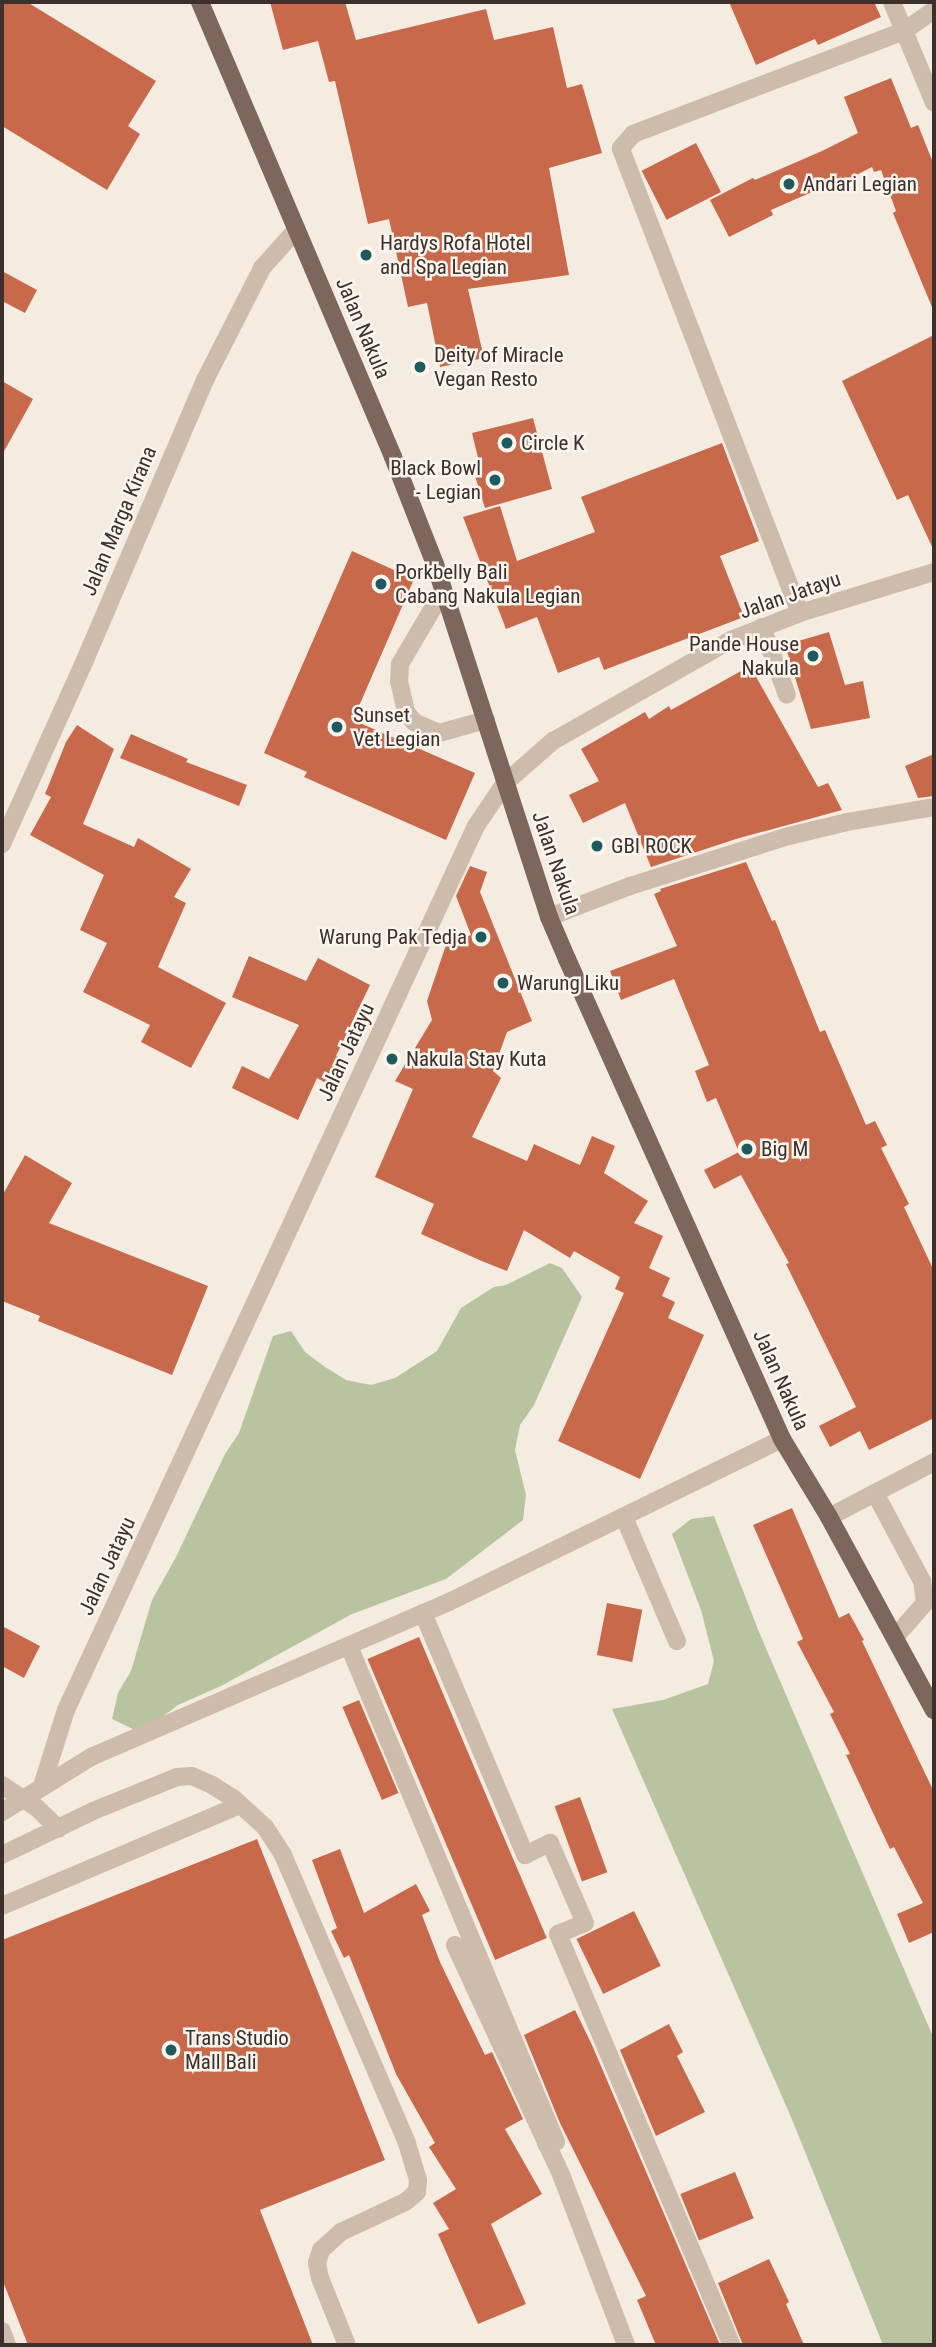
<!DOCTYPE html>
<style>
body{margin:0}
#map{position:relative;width:936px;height:2347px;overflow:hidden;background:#f4ebe1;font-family:"Roboto Condensed",sans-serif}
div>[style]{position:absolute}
.green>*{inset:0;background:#b8c4a0}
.building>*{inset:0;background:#c8694b;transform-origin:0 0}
.minor>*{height:18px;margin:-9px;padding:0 9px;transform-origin:9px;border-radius:9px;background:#cdbbac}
.major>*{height:18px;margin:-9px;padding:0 9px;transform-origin:9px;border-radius:9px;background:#7d675c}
.dots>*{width:19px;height:19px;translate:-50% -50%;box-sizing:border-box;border:4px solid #fbf5ee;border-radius:50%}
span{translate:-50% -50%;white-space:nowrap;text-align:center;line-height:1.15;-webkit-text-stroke:5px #fbf5ee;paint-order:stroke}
.poi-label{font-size:21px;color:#3b302b}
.left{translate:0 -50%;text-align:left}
.right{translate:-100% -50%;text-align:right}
.street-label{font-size:21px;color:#3b302b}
.frame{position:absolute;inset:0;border:4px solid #3b302b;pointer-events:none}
</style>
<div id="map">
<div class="green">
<div style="clip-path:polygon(550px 1263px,562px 1268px,582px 1297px,534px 1405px,520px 1425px,515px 1450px,526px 1495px,523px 1520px,446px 1579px,352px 1614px,221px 1686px,178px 1705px,158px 1720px,135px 1730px,112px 1719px,118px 1693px,131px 1671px,152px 1600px,176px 1557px,225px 1454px,239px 1433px,273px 1336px,291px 1331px,305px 1352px,325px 1367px,346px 1380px,371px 1385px,395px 1378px,437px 1351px,461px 1308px,494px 1287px,506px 1285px)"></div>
<div style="clip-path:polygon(714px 1516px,759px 1632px,934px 2039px,934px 2345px,883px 2345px,791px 2117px,612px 1709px,663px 1700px,708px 1684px,714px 1661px,701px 1610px,672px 1534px,691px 1519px)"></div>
</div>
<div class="building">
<div style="clip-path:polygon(2px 2px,27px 2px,156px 81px,128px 126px,140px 134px,107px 190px,2px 126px)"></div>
<div style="clip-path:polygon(270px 2px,345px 2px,356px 40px,486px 9px,494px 40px,553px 27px,567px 88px,582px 84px,602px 153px,549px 168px,569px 275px,468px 289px,484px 358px,440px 367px,427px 303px,408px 307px,389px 219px,368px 224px,335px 81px,329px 82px,318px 41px,283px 50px)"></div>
<div style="clip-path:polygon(729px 2px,874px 2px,881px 17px,818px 45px,815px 39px,756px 65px)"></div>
<div style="clip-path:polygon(891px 78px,911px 128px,918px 125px,934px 165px,934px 312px,893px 213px,896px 211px,881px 170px,874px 172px,872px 167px,823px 192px,821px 188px,771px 210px,773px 215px,729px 237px,710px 200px,753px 178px,755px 180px,822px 151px,858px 133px,844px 97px)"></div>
<div style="left:696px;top:143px;width:55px;height:61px;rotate:63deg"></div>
<div style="clip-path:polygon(2px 271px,37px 290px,25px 313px,2px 301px)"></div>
<div style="clip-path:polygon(934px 335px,934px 551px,908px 495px,897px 500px,842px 381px)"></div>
<div style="clip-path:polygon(2px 381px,33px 399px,2px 455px)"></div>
<div style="clip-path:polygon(533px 418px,552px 489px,485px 508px,475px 476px,482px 474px,472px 433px)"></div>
<div style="clip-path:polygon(722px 443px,759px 541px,720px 556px,744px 617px,604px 670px,599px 657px,558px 673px,537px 617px,506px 629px,463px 517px,500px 506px,517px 561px,595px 532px,581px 497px)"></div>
<div style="clip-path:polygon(352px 551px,414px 579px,353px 720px,475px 773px,446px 840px,304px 777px,307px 772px,264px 753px)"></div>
<div style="clip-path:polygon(829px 632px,845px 685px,863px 681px,870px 718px,811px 729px,785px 645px)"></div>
<div style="clip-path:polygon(750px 666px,818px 787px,828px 783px,842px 810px,736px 839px,651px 867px,625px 803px,583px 823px,569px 795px,599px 781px,581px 749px,645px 712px,649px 719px,669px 706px,671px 710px)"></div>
<div style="clip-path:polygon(77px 725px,114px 749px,83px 824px,134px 847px,138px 838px,191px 869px,174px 897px,186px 903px,158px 967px,226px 1003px,191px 1068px,141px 1042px,150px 1025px,83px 992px,107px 943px,80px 930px,104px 875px,30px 835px,51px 797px,45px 794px,66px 742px)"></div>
<div style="clip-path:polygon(131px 734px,188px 759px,186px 762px,247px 785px,239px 806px,120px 758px)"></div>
<div style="clip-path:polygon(934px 754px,934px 796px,918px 798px,905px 766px)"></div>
<div style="clip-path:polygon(746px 862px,772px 921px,775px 920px,820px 1032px,825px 1030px,866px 1125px,875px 1121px,887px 1145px,881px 1148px,909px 1204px,904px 1207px,934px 1271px,934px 1418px,869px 1450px,860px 1431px,830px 1447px,819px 1426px,856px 1407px,786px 1264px,789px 1263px,741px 1175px,714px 1189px,704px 1170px,739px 1152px,716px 1098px,707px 1102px,695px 1071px,709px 1065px,674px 979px,621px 1000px,610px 971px,677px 946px,654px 894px,661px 891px,660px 889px)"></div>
<div style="clip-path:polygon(470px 866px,487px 872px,480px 892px,532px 1021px,507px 1032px,493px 1071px,501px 1078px,472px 1137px,527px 1161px,534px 1144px,580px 1165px,592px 1136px,615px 1146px,604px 1173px,648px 1201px,634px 1223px,663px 1236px,649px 1268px,670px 1278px,662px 1296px,675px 1302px,668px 1318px,704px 1335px,640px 1479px,558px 1441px,624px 1293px,615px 1289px,620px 1277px,574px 1251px,570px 1258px,524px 1230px,507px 1271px,484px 1262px,421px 1234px,434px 1204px,375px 1177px,413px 1089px,395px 1081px,432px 1020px,427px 1001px,446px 945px,471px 935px,456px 896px)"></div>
<div style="clip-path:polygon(249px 956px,306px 981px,318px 958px,370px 985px,336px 1056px,340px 1059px,326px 1083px,317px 1078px,298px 1120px,232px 1088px,242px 1066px,269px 1079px,299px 1025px,232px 997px)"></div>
<div style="clip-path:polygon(25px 1155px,72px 1183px,49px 1223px,208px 1286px,172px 1375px,38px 1321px,40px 1316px,2px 1301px,2px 1196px)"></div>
<div style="clip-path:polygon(792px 1508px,839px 1618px,849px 1613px,864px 1640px,862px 1641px,934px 1792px,934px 1932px,909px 1943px,897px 1914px,923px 1903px,894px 1847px,890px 1849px,846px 1755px,850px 1754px,830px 1714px,834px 1712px,797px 1642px,803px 1639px,753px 1525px)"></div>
<div style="left:607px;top:1603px;width:36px;height:53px;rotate:11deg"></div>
<div style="clip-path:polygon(2px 1626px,40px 1646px,24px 1678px,2px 1666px)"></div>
<div style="left:419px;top:1637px;width:327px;height:56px;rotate:67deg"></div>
<div style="left:359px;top:1700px;width:101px;height:18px;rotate:67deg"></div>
<div style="left:580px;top:1797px;width:80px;height:27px;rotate:70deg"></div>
<div style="clip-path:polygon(257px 1839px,385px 2160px,260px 2210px,313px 2345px,28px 2345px,2px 2279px,2px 1940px)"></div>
<div style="clip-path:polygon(340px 1849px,364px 1913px,416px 1884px,430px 1911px,422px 1915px,440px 1962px,485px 2055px,492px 2052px,523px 2119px,505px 2129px,542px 2194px,491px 2224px,526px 2304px,478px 2324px,438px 2234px,449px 2229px,433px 2203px,456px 2189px,429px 2147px,435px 2143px,396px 2074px,349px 1955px,344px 1958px,331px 1931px,337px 1928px,312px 1860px)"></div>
<div style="left:634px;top:1911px;width:61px;height:64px;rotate:64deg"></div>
<div style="clip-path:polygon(575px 2010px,592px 2045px,720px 2345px,656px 2345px,637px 2300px,646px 2296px,560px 2123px,524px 2035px)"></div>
<div style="clip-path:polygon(669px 2024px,683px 2052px,677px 2056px,705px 2112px,656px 2136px,620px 2050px)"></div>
<div style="left:735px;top:2172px;width:50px;height:59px;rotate:68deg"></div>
<div style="clip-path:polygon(769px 2259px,789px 2302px,786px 2304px,804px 2345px,743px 2345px,718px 2283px)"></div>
</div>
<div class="minor">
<div style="left:892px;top:2px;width:109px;rotate:67.4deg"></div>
<div style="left:443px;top:591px;width:85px;rotate:120.5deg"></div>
<div style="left:400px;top:664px;width:17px;rotate:93deg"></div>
<div style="left:399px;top:681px;width:32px;rotate:77deg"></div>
<div style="left:406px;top:712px;width:13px;rotate:51deg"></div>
<div style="left:414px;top:722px;width:27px;rotate:24deg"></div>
<div style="left:439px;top:733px;width:49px;rotate:-15.5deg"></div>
<div style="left:800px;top:613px;width:498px;rotate:-111.1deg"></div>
<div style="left:621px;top:148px;width:18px;rotate:-49deg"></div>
<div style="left:633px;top:134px;width:290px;rotate:-20.8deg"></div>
<div style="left:904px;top:31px;width:37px;rotate:-35deg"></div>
<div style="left:762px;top:627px;width:72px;rotate:69.8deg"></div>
<div style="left:2px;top:844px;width:202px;rotate:-65.7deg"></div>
<div style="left:85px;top:660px;width:305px;rotate:-66.8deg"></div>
<div style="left:205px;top:380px;width:126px;rotate:-63deg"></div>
<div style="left:262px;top:268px;width:52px;rotate:-48.1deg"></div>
<div style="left:549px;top:917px;width:87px;rotate:-20.9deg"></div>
<div style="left:630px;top:886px;width:167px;rotate:-17.5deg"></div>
<div style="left:789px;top:836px;width:60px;rotate:-13.6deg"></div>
<div style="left:847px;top:822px;width:88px;rotate:-9.8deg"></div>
<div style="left:875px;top:1493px;width:100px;rotate:61.9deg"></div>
<div style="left:922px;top:1581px;width:22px;rotate:82deg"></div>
<div style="left:925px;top:1603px;width:45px;rotate:131.4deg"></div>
<div style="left:624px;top:1517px;width:135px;rotate:66.9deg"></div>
<div style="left:829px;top:1517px;width:119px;rotate:-27.6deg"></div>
<div style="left:423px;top:1613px;width:263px;rotate:67.1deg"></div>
<div style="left:525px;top:1855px;width:28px;rotate:-26deg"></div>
<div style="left:550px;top:1843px;width:87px;rotate:66.4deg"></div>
<div style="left:585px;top:1923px;width:29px;rotate:158deg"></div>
<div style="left:558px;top:1934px;width:446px;rotate:67.1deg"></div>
<div style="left:349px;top:1646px;width:537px;rotate:67.35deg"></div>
<div style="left:556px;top:2142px;width:10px;rotate:169deg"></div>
<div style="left:2px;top:1785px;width:42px;rotate:33.3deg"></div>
<div style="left:37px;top:1808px;width:30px;rotate:44deg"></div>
<div style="left:42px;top:1786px;width:80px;rotate:-72.5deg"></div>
<div style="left:66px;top:1710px;width:974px;rotate:-65.12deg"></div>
<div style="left:476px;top:826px;width:52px;rotate:-56deg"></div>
<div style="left:505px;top:783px;width:64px;rotate:-41.2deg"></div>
<div style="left:553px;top:741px;width:205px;rotate:-29.6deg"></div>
<div style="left:731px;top:640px;width:74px;rotate:-21.4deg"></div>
<div style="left:800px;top:613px;width:140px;rotate:-17deg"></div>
<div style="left:2px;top:1812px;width:105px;rotate:-31.7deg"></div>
<div style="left:91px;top:1757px;width:390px;rotate:-23.4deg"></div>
<div style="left:449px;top:1602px;width:371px;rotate:-26.1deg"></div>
<div style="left:2px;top:1855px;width:101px;rotate:-25.8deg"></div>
<div style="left:93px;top:1811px;width:91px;rotate:-22deg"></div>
<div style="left:177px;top:1777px;width:15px;rotate:-4deg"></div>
<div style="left:192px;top:1776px;width:22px;rotate:24deg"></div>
<div style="left:212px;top:1785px;width:26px;rotate:32deg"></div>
<div style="left:234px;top:1799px;width:42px;rotate:42.1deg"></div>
<div style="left:265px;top:1827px;width:33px;rotate:57deg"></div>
<div style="left:283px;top:1855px;width:310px;rotate:66.7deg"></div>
<div style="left:406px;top:2140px;width:42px;rotate:73.3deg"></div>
<div style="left:418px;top:2180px;width:12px;rotate:95deg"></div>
<div style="left:417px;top:2192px;width:16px;rotate:140deg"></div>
<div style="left:405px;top:2202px;width:71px;rotate:154.9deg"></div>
<div style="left:341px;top:2232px;width:27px;rotate:138deg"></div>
<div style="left:321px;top:2250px;width:14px;rotate:107deg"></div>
<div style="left:317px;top:2263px;width:15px;rotate:79deg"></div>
<div style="left:320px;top:2278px;width:72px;rotate:68.1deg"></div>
<div style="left:2px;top:1906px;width:259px;rotate:-23deg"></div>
<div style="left:455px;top:1945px;width:255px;rotate:65.2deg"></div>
<div style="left:562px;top:2177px;width:180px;rotate:69.1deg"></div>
<div style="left:2px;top:2331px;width:15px;rotate:70deg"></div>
</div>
<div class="major">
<div style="left:200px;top:2px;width:494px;rotate:67deg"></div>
<div style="left:393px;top:457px;width:115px;rotate:68.6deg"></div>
<div style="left:435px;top:564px;width:371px;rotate:72.1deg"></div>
<div style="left:549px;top:917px;width:46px;rotate:66.8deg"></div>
<div style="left:567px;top:959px;width:526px;rotate:65.87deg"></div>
<div style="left:782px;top:1439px;width:91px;rotate:58.9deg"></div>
<div style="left:829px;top:1517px;width:220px;rotate:61.5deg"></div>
</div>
<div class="dots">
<div style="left:789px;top:184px;background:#1f5a5e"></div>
<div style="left:366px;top:255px;background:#1f5a5e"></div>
<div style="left:420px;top:367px;background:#1f5a5e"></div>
<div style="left:507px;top:443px;background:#1f5a5e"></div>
<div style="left:495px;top:480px;background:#1f5a5e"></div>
<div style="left:381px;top:584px;background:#1f5a5e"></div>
<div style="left:813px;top:656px;background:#1f5a5e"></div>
<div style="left:337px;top:727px;background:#1f5a5e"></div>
<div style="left:597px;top:846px;background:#1f5a5e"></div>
<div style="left:481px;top:937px;background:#1f5a5e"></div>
<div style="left:503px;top:983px;background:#1f5a5e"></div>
<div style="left:392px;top:1059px;background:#1f5a5e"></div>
<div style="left:747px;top:1149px;background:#1f5a5e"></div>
<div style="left:171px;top:2050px;background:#1f5a5e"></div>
</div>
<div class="poi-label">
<span class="left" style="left:803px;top:184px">Andari Legian</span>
<span class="left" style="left:380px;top:255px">Hardys Rofa Hotel<br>and Spa Legian</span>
<span class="left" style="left:434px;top:367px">Deity of Miracle<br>Vegan Resto</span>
<span class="left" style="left:521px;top:443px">Circle K</span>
<span class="right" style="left:481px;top:480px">Black Bowl<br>- Legian</span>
<span class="left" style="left:395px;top:584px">Porkbelly Bali<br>Cabang Nakula Legian</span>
<span class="right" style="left:799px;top:656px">Pande House<br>Nakula</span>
<span class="left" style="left:353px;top:727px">Sunset<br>Vet Legian</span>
<span class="left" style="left:611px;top:846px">GBI ROCK</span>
<span class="right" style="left:467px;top:937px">Warung Pak Tedja</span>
<span class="left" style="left:517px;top:983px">Warung Liku</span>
<span class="left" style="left:406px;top:1059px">Nakula Stay Kuta</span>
<span class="left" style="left:761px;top:1149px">Big M</span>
<span class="left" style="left:185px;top:2050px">Trans Studio<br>Mall Bali</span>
</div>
<div class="street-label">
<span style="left:363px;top:328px;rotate:67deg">Jalan Nakula</span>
<span style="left:119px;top:521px;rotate:-67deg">Jalan Marga Kirana</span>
<span style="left:790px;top:595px;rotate:-19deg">Jalan Jatayu</span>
<span style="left:556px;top:863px;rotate:71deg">Jalan Nakula</span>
<span style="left:346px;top:1052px;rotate:-65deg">Jalan Jatayu</span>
<span style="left:781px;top:1380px;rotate:66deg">Jalan Nakula</span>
<span style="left:107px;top:1566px;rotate:-65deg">Jalan Jatayu</span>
</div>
<div class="frame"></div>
</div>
